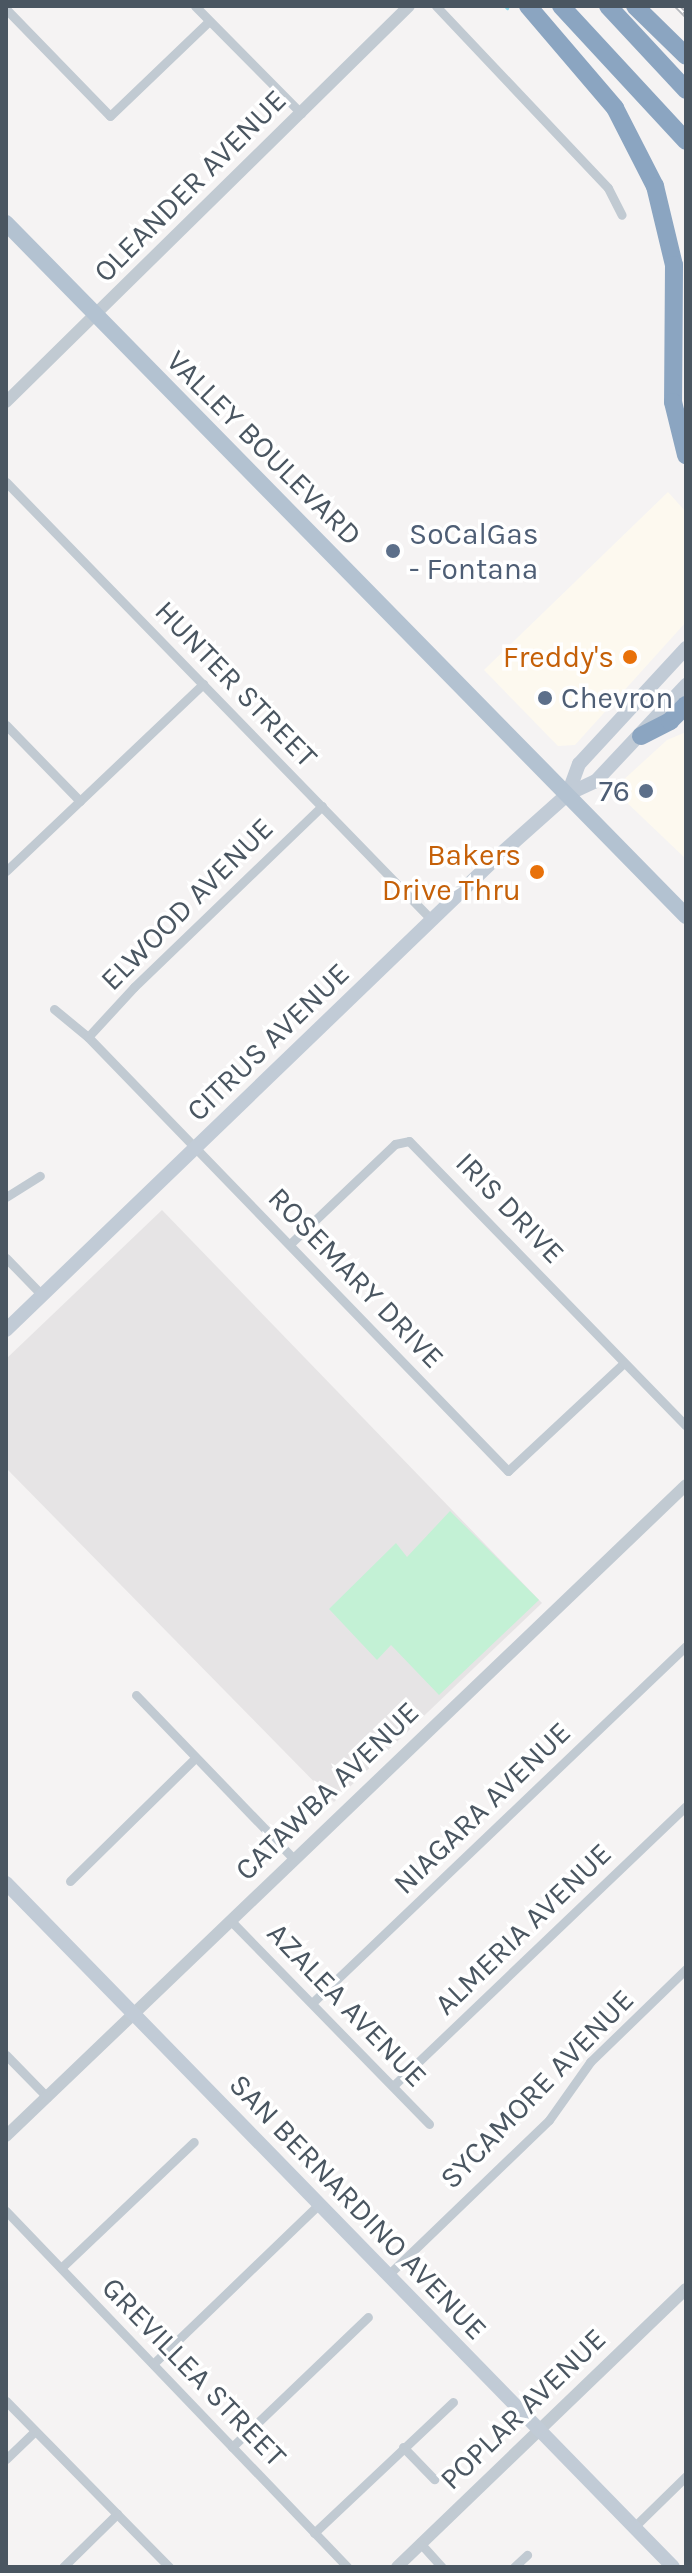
<!DOCTYPE html>
<style>
body{margin:0}
#map{position:relative;width:692px;height:2573px;overflow:hidden;background:#f5f3f3;font-family:Karla,sans-serif}
div>[style]{position:absolute}
.commercial>*{inset:0;background:#fdf9ef}
.education>*{inset:0;background:#e6e4e5}
.green>*{inset:0;background:#c3f1d5}
.stream>*{height:3px;margin:-1.5px;padding:0 1.5px;transform-origin:1.5px;border-radius:1.5px;background:#90daee}
.minor>*{height:9px;margin:-4.5px;padding:0 4.5px;transform-origin:4.5px;border-radius:4.5px;background:#c1cad2}
.tertiary>*{height:12px;margin:-6px;padding:0 6px;transform-origin:6px;border-radius:6px;background:#c1cad2}
.secondary>*{height:14px;margin:-7px;padding:0 7px;transform-origin:7px;border-radius:7px;background:#c1cbd6}
.primary>*{height:16px;margin:-8px;padding:0 8px;transform-origin:8px;border-radius:8px;background:#b3c2d1}
.motorway>*{height:18px;margin:-9px;padding:0 9px;transform-origin:9px;border-radius:9px;background:#8ba5c1}
.rail>*{height:6px;margin-top:-3px;transform-origin:0;background:repeating-linear-gradient(90deg,#fff 0 9px,#b5b8bd 0 18px);box-sizing:border-box;border-block:2px solid #b5b8bd}
.dots>*{width:22px;height:22px;translate:-50% -50%;box-sizing:border-box;border:4px solid #fff;border-radius:50%}
span{translate:-50% -50%;white-space:nowrap;text-align:center;line-height:1.15;-webkit-text-stroke:7px #fff;paint-order:stroke}
.street-label{font-size:30px;color:#4a5661}
.service-label{font-size:30px;color:#4e5e75}
.left{translate:0 -50%;text-align:left}
.right{translate:-100% -50%;text-align:right}
.food-label{font-size:30px;color:#c56008}
.frame{position:absolute;inset:0;border:8px solid #4a5661;pointer-events:none}
</style>
<div id="map">
<div class="commercial">
<div style="clip-path:polygon(668px 492px,686px 512px,686px 622px,575px 745px,558px 746px,484px 670px)"></div>
<div style="clip-path:polygon(686px 732px,686px 859px,621px 797px,620px 783px,667px 740px)"></div>
</div>
<div class="education">
<div style="clip-path:polygon(162px 1210px,542px 1603px,334px 1802px,6px 1468px,6px 1359px)"></div>
</div>
<div class="green">
<div style="clip-path:polygon(450px 1511px,539px 1600px,439px 1695px,391px 1645px,377px 1660px,329px 1609px,396px 1543px,407px 1557px)"></div>
</div>
<div class="stream">
<div style="left:505px;top:6px;width:3px;rotate:45deg"></div>
</div>
<div class="minor">
<div style="left:195px;top:6px;width:151px;rotate:45.3deg"></div>
<div style="left:436px;top:6px;width:250px;rotate:46.6deg"></div>
<div style="left:608px;top:188px;width:30px;rotate:63deg"></div>
<div style="left:6px;top:9px;width:149px;rotate:45.8deg"></div>
<div style="left:110px;top:116px;width:137px;rotate:-43.8deg"></div>
<div style="left:6px;top:482px;width:611px;rotate:45.8deg"></div>
<div style="left:6px;top:725px;width:106px;rotate:45.8deg"></div>
<div style="left:6px;top:871px;width:272px;rotate:-43.5deg"></div>
<div style="left:54px;top:1009px;width:44px;rotate:39.5deg"></div>
<div style="left:88px;top:1037px;width:604px;rotate:45.94deg"></div>
<div style="left:508px;top:1471px;width:158px;rotate:-43deg"></div>
<div style="left:88px;top:1037px;width:68px;rotate:-47.4deg"></div>
<div style="left:134px;top:987px;width:261px;rotate:-43.9deg"></div>
<div style="left:6px;top:1197px;width:40px;rotate:-32deg"></div>
<div style="left:290px;top:1244px;width:145px;rotate:-43.6deg"></div>
<div style="left:395px;top:1144px;width:14px;rotate:-12deg"></div>
<div style="left:409px;top:1141px;width:397px;rotate:45.8deg"></div>
<div style="left:6px;top:1258px;width:52px;rotate:45.8deg"></div>
<div style="left:136px;top:1695px;width:226px;rotate:46.1deg"></div>
<div style="left:70px;top:1881px;width:175px;rotate:-44.5deg"></div>
<div style="left:230px;top:1920px;width:285px;rotate:45.7deg"></div>
<div style="left:312px;top:2003px;width:517px;rotate:-43.67deg"></div>
<div style="left:6px;top:2055px;width:59px;rotate:45.7deg"></div>
<div style="left:393px;top:2086px;width:405px;rotate:-43.7deg"></div>
<div style="left:6px;top:2211px;width:493px;rotate:46.2deg"></div>
<div style="left:61px;top:2268px;width:183px;rotate:-43.5deg"></div>
<div style="left:388px;top:2275px;width:223px;rotate:-43.9deg"></div>
<div style="left:549px;top:2120px;width:71px;rotate:-54.7deg"></div>
<div style="left:590px;top:2062px;width:134px;rotate:-44.1deg"></div>
<div style="left:153px;top:2364px;width:231px;rotate:-43.9deg"></div>
<div style="left:6px;top:2401px;width:233px;rotate:45.5deg"></div>
<div style="left:232px;top:2447px;width:188px;rotate:-43.7deg"></div>
<div style="left:403px;top:2447px;width:45px;rotate:45.9deg"></div>
<div style="left:6px;top:2459px;width:40px;rotate:-44deg"></div>
<div style="left:634px;top:2527px;width:73px;rotate:-44.4deg"></div>
<div style="left:314px;top:2533px;width:191px;rotate:-43.3deg"></div>
<div style="left:421px;top:2544px;width:31px;rotate:48deg"></div>
<div style="left:63px;top:2567px;width:76px;rotate:-44.5deg"></div>
<div style="left:514px;top:2567px;width:18px;rotate:-43deg"></div>
</div>
<div class="tertiary">
<div style="left:6px;top:402px;width:565px;rotate:-44.5deg"></div>
<div style="left:6px;top:2136px;width:941px;rotate:-43.75deg"></div>
<div style="left:397px;top:2567px;width:401px;rotate:-43.9deg"></div>
</div>
<div class="secondary">
<div style="left:568px;top:794px;width:32px;rotate:-70deg"></div>
<div style="left:579px;top:764px;width:158px;rotate:-47.3deg"></div>
<div style="left:6px;top:1330px;width:679px;rotate:-43.93deg"></div>
<div style="left:495px;top:859px;width:98px;rotate:-41.7deg"></div>
<div style="left:568px;top:794px;width:31px;rotate:-25deg"></div>
<div style="left:596px;top:781px;width:132px;rotate:-46.8deg"></div>
<div style="left:6px;top:1883px;width:955px;rotate:45.72deg"></div>
</div>
<div class="primary">
<div style="left:6px;top:223px;width:971px;rotate:45.54deg"></div>
</div>
<div class="motorway">
<div style="left:528px;top:6px;width:134px;rotate:49.5deg"></div>
<div style="left:615px;top:108px;width:88px;rotate:62.9deg"></div>
<div style="left:655px;top:186px;width:81px;rotate:76.5deg"></div>
<div style="left:674px;top:265px;width:137px;rotate:90.4deg"></div>
<div style="left:673px;top:402px;width:55px;rotate:76.2deg"></div>
<div style="left:561px;top:6px;width:184px;rotate:47.2deg"></div>
<div style="left:608px;top:6px;width:115px;rotate:47.1deg"></div>
<div style="left:635px;top:6px;width:71px;rotate:44.4deg"></div>
<div style="left:641px;top:736px;width:33px;rotate:-27deg"></div>
<div style="left:670px;top:721px;width:23px;rotate:-45deg"></div>
</div>
<div class="rail">
<div style="left:677px;top:6px;width:13px;rotate:45deg"></div>
</div>
<div class="dots">
<div style="left:393px;top:551px;background:#5c6f8a"></div>
<div style="left:630px;top:657px;background:#e8710a"></div>
<div style="left:545px;top:698px;background:#5c6f8a"></div>
<div style="left:646px;top:791px;background:#5c6f8a"></div>
<div style="left:537px;top:872px;background:#e8710a"></div>
</div>
<div class="street-label">
<span style="left:190px;top:186px;rotate:-45deg">OLEANDER AVENUE</span>
<span style="left:264px;top:448px;rotate:45deg">VALLEY BOULEVARD</span>
<span style="left:236px;top:684px;rotate:46deg">HUNTER STREET</span>
<span style="left:187px;top:904px;rotate:-45deg">ELWOOD AVENUE</span>
<span style="left:268px;top:1042px;rotate:-44deg">CITRUS AVENUE</span>
<span style="left:510px;top:1208px;rotate:46deg">IRIS DRIVE</span>
<span style="left:356px;top:1278px;rotate:46deg">ROSEMARY DRIVE</span>
<span style="left:327px;top:1791px;rotate:-44deg">CATAWBA AVENUE</span>
<span style="left:482px;top:1808px;rotate:-44deg">NIAGARA AVENUE</span>
<span style="left:523px;top:1929px;rotate:-44deg">ALMERIA AVENUE</span>
<span style="left:347px;top:2005px;rotate:46deg">AZALEA AVENUE</span>
<span style="left:537px;top:2089px;rotate:-46deg">SYCAMORE AVENUE</span>
<span style="left:358px;top:2207px;rotate:46deg">SAN BERNARDINO AVENUE</span>
<span style="left:194px;top:2372px;rotate:46deg">GREVILLEA STREET</span>
<span style="left:523px;top:2409px;rotate:-44deg">POPLAR AVENUE</span>
</div>
<div class="service-label">
<span class="left" style="left:409px;top:551px">SoCalGas<br>- Fontana</span>
<span class="left" style="left:561px;top:698px">Chevron</span>
<span class="right" style="left:630px;top:791px">76</span>
</div>
<div class="food-label">
<span class="right" style="left:614px;top:657px">Freddy's</span>
<span class="right" style="left:521px;top:872px">Bakers<br>Drive Thru</span>
</div>
<div class="frame"></div>
</div>
